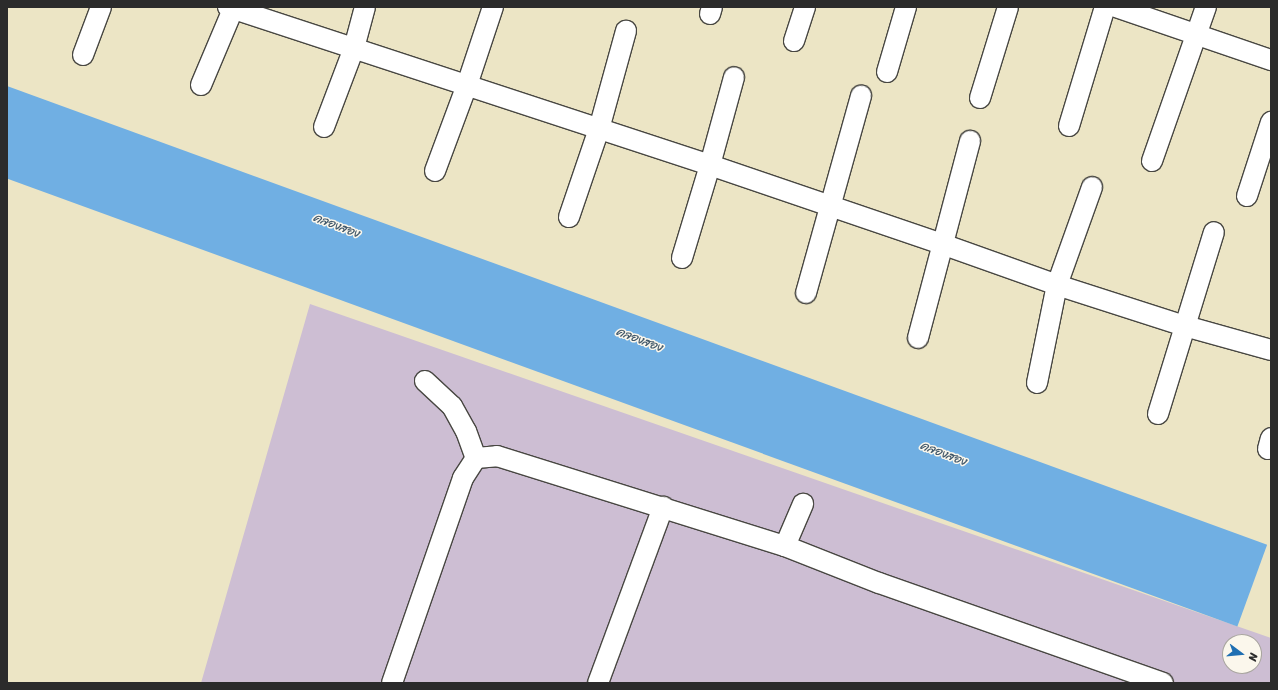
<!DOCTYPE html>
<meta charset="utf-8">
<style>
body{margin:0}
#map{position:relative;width:1278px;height:690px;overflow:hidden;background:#ece5c5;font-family:Sriracha,"Playpen Sans Thai",sans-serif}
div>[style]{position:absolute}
.industrial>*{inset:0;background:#cdbed3}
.water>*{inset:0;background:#70afe3;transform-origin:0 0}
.roads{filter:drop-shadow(1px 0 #484742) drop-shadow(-1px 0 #484742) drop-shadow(0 1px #484742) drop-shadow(0 -1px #484742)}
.minor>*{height:20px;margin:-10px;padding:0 10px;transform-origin:10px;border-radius:10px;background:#fff}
span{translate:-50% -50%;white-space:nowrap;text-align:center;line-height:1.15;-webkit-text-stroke:3px #fbf7ec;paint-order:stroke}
.water-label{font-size:12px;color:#43596b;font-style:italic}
.frame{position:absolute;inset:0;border:8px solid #2b2b2b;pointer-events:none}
.north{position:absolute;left:1222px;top:634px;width:40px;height:40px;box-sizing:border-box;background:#fbf7ec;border:1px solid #a8a59f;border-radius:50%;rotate:106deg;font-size:11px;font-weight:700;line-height:16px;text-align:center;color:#2b2b2b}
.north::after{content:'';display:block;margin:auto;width:14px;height:18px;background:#1f6fb2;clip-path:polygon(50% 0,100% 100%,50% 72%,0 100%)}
</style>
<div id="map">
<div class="industrial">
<div style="clip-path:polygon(evenodd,310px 304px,1271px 638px,1271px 683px,201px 683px,310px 304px,1230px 642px,1254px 642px,1254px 666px,1230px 666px,1230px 642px)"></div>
</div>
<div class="water">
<div style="left:7px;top:86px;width:1341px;height:87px;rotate:20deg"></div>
</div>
<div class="roads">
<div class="minor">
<div style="left:228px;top:7px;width:507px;rotate:18.15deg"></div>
<div style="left:710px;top:165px;width:245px;rotate:18.8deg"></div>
<div style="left:942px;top:244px;width:122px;rotate:19.6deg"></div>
<div style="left:1057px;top:285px;width:134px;rotate:17.8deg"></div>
<div style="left:1185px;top:326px;width:89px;rotate:15.6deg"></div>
<div style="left:1116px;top:7px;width:164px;rotate:18.9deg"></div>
<div style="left:710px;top:14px;width:7px;rotate:-74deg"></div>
<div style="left:794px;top:41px;width:36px;rotate:-72deg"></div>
<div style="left:83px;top:55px;width:51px;rotate:-69.4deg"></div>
<div style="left:887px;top:72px;width:68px;rotate:-73.7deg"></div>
<div style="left:201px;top:85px;width:85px;rotate:-67.1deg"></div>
<div style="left:980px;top:98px;width:95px;rotate:-72.9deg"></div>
<div style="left:1069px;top:126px;width:124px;rotate:-73.2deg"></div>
<div style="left:324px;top:127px;width:85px;rotate:-69.2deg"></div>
<div style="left:354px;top:48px;width:42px;rotate:-75deg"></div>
<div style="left:1152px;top:161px;width:163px;rotate:-70.7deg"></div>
<div style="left:435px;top:171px;width:92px;rotate:-69.6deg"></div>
<div style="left:467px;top:85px;width:82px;rotate:-71.6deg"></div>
<div style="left:1247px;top:196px;width:78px;rotate:-72deg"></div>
<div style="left:569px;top:217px;width:93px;rotate:-71.2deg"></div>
<div style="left:599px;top:129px;width:102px;rotate:-74.6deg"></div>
<div style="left:682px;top:258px;width:97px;rotate:-73.2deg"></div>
<div style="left:710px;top:165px;width:91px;rotate:-74.7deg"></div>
<div style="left:806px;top:293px;width:205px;rotate:-74.4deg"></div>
<div style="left:918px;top:338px;width:204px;rotate:-75.2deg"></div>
<div style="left:425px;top:381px;width:37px;rotate:43deg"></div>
<div style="left:452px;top:406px;width:29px;rotate:61deg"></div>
<div style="left:466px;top:431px;width:29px;rotate:70deg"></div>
<div style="left:1037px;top:383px;width:100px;rotate:-78.5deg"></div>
<div style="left:1057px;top:285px;width:104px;rotate:-70.3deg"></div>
<div style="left:1158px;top:414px;width:190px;rotate:-72.9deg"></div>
<div style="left:1268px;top:449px;width:11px;rotate:-75deg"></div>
<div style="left:785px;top:546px;width:46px;rotate:-66.8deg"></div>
<div style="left:392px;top:683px;width:217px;rotate:-70.9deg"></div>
<div style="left:463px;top:478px;width:24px;rotate:-57deg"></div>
<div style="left:476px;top:458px;width:21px;rotate:-5deg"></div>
<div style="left:497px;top:456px;width:302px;rotate:17.4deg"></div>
<div style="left:785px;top:546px;width:101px;rotate:21.5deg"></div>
<div style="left:879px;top:583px;width:301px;rotate:19.4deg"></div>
<div style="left:598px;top:683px;width:188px;rotate:-69.7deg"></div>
</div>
</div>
<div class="water-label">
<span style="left:336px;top:226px;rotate:21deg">คลองสอง</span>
<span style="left:639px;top:340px;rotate:21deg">คลองสอง</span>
<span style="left:943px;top:454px;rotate:21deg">คลองสอง</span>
</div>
<div class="frame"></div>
<div class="north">N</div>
</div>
